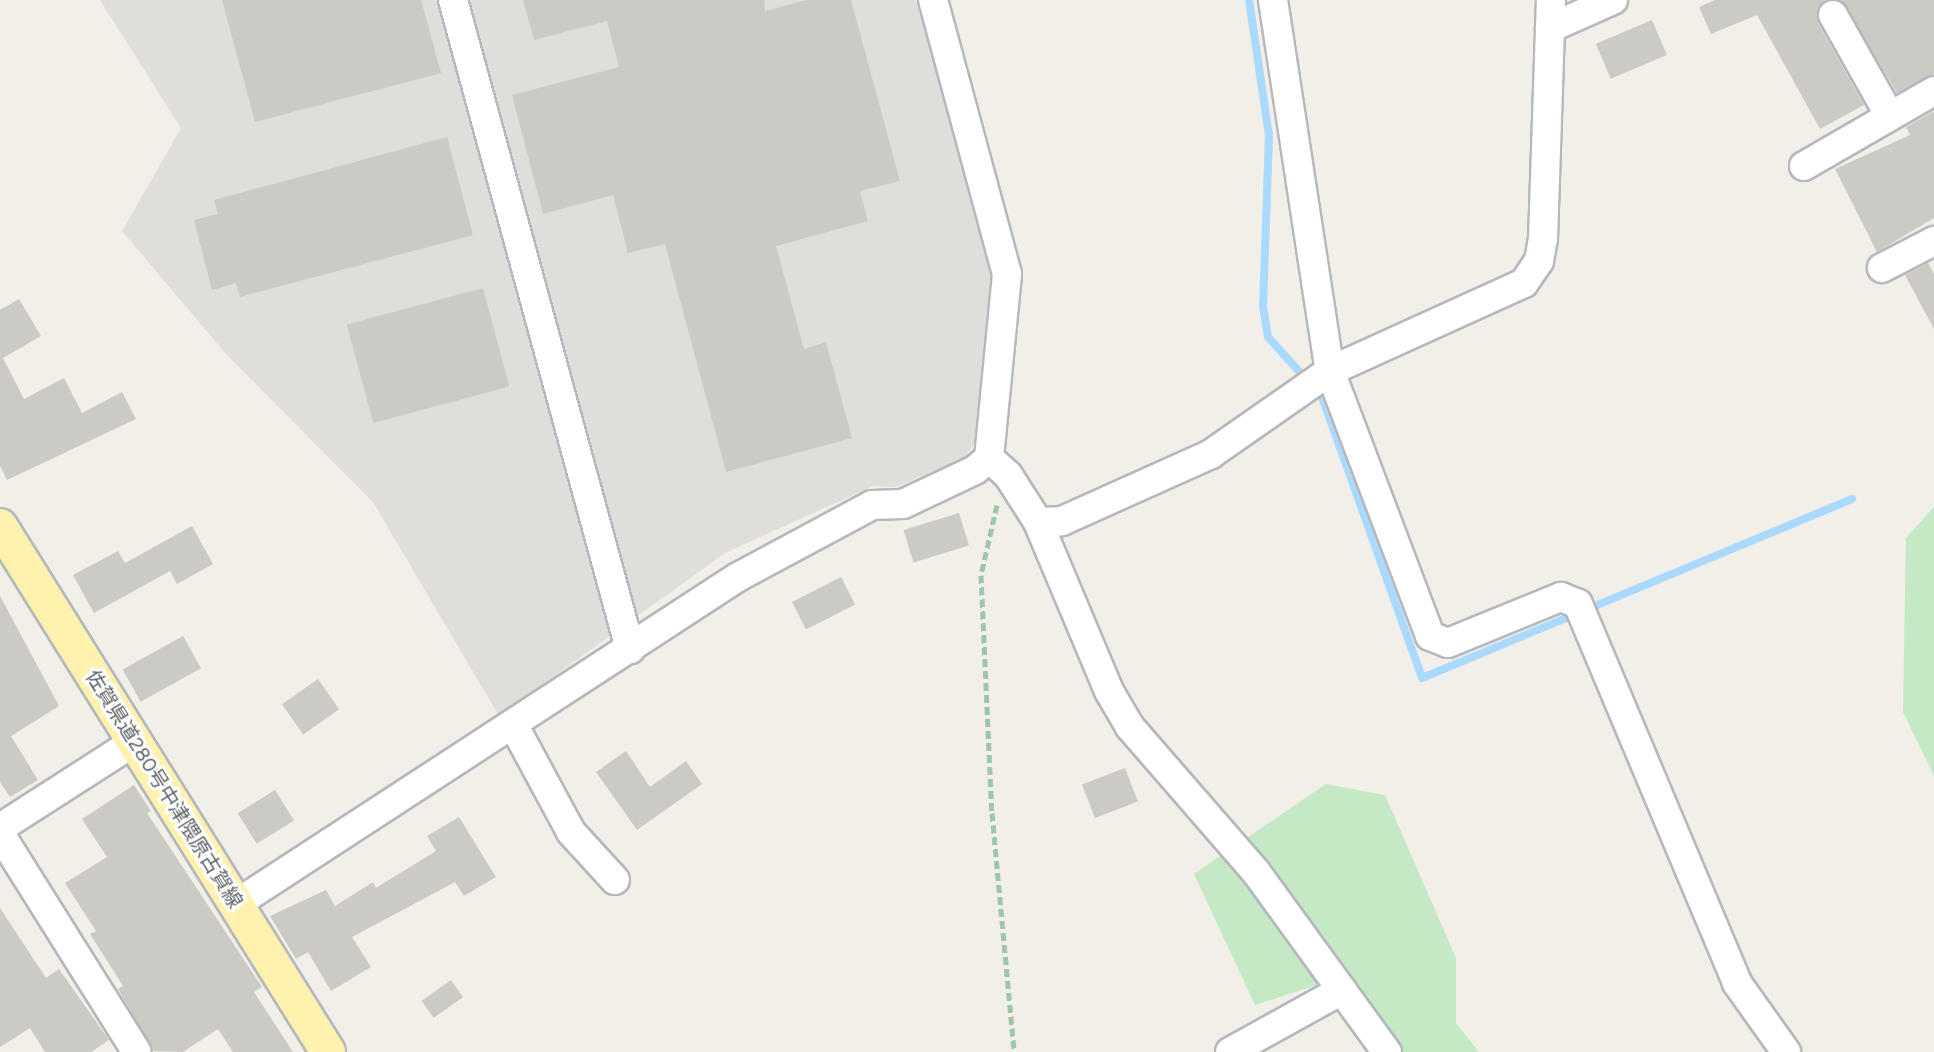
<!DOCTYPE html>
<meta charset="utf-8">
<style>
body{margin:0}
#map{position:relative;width:1934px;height:1052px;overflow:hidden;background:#f1efe8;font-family:Figtree,"Noto Sans JP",sans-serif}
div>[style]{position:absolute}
.industrial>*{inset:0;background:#e0deda}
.green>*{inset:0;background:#c5e8c5}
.stream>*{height:8px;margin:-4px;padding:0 4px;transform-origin:4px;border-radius:4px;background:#aadaff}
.building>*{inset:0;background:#cccac5;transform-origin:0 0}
.path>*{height:5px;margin-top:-2.5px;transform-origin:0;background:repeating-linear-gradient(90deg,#9cc7a9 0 8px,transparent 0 12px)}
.roads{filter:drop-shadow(2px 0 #b5b8bc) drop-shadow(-2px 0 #b5b8bc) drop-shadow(0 2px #b5b8bc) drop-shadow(0 -2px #b5b8bc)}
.minor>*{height:28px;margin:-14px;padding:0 14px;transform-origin:14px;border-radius:14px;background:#fff}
.major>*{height:34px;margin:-17px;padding:0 17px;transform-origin:17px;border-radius:17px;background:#fff2af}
span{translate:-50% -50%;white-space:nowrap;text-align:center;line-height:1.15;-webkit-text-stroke:6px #fff;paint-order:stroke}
.street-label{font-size:20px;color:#5f6368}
</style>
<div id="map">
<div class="industrial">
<div style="clip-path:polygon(100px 0,916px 0,992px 272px,978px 439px,964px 458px,896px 487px,873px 486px,725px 553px,499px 716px,373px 502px,227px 355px,122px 231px,181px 128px)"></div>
</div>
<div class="green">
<div style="clip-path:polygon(1934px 507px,1934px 776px,1903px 712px,1906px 538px)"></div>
<div style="clip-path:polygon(1326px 784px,1385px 795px,1456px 958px,1456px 1023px,1479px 1052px,1374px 1052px,1323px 983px,1255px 1005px,1194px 874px)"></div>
</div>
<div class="stream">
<div style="left:1249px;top:0;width:136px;rotate:81.6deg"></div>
<div style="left:1269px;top:135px;width:171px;rotate:92deg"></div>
<div style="left:1263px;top:306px;width:31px;rotate:81deg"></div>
<div style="left:1268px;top:337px;width:81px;rotate:48deg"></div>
<div style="left:1322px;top:397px;width:298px;rotate:70.4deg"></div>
<div style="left:1422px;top:678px;width:466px;rotate:-22.6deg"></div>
</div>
<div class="building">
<div style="clip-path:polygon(222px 0,421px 0,441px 73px,255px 122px)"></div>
<div style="clip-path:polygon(523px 0,764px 0,765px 11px,806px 0,851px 0,900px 181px,860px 191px,868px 221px,776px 246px,804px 349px,826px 342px,852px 438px,726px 472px,665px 244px,628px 253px,613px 195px,543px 214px,512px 95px,619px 67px,607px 21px,534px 40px)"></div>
<div style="clip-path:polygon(1715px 0,1825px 0,1818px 7px,1818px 23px,1864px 105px,1820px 129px,1757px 15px,1711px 34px,1699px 7px)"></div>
<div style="clip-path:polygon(1841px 0,1934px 0,1934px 74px,1897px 93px)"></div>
<div style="left:1652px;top:20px;width:38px;height:61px;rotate:67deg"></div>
<div style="clip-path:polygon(1934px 111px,1934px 218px,1877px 252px,1835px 169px,1910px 135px,1906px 127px)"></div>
<div style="clip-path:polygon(447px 137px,473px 235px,240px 297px,236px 283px,212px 290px,194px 220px,218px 214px,214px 200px)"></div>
<div style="clip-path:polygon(1928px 263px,1934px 274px,1934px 329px,1905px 275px)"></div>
<div style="left:483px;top:288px;width:102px;height:141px;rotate:75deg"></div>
<div style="clip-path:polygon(19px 299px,41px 336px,3px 358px,24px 399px,64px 378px,82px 413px,122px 392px,136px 419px,7px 480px,0 466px,0 310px)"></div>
<div style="left:959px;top:513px;width:34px;height:58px;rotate:73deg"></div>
<div style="clip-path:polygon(192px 526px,213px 564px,177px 584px,170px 571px,94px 613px,73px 575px,118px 551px,125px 563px)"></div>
<div style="left:841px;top:577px;width:31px;height:55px;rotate:63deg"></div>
<div style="clip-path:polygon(0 596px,59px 706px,11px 736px,38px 780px,10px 797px,0 782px)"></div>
<div style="left:183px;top:636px;width:37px;height:69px;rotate:61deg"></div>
<div style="left:318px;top:679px;width:37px;height:44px;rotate:55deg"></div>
<div style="clip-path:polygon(626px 751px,650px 787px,686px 761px,702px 784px,637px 830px,596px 772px)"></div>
<div style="left:1125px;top:768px;width:36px;height:46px;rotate:69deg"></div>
<div style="clip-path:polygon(134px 785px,151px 811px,147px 813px,262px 987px,254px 992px,293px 1052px,233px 1052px,218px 1029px,183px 1052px,154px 1051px,118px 989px,123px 986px,90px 934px,96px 931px,65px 883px,107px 857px,82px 819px)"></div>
<div style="left:275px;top:790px;width:36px;height:44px;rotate:58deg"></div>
<div style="clip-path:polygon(459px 817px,496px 877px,464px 896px,455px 882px,352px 937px,371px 967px,331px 991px,308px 952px,296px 959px,270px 916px,326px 890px,335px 906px,373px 882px,376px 888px,436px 851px,427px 836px)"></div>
<div style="clip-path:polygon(0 908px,46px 978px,59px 969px,109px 1040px,91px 1052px,45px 1052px,30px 1028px,0 1047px)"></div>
<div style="left:451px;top:980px;width:21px;height:36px;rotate:55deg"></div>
</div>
<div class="path">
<div style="left:997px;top:505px;width:72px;rotate:102.9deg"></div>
<div style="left:981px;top:575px;width:238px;rotate:87.4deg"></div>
<div style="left:992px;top:813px;width:240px;rotate:84.7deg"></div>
</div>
<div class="roads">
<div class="minor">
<div style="left:453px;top:0;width:673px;rotate:74.74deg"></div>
<div style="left:1273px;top:0;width:375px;rotate:81.3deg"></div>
<div style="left:1330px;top:371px;width:283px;rotate:69.3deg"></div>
<div style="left:1430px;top:636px;width:19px;rotate:21deg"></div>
<div style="left:1448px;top:643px;width:122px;rotate:-22.2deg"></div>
<div style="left:1561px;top:597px;width:18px;rotate:22deg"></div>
<div style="left:1578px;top:604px;width:411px;rotate:67.2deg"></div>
<div style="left:1737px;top:983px;width:85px;rotate:54.6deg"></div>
<div style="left:1833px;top:15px;width:116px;rotate:60.6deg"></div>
<div style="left:1550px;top:28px;width:69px;rotate:-24deg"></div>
<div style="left:1804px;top:166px;width:150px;rotate:-30deg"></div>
<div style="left:1882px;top:268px;width:59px;rotate:-27.4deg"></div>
<div style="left:989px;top:458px;width:25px;rotate:42deg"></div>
<div style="left:1008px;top:475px;width:56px;rotate:57.4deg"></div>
<div style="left:1038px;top:522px;width:183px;rotate:67.2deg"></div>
<div style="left:1109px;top:691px;width:42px;rotate:59.7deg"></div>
<div style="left:1130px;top:727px;width:192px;rotate:49deg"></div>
<div style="left:1256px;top:872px;width:223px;rotate:54deg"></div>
<div style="left:1038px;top:522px;width:24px;rotate:-2deg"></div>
<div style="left:1062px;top:521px;width:163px;rotate:-24.2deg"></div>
<div style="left:1211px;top:454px;width:145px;rotate:-34.9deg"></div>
<div style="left:1330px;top:371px;width:213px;rotate:-24.4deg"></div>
<div style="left:1524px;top:283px;width:27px;rotate:-56deg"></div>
<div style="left:1539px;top:261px;width:22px;rotate:-80deg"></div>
<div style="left:1543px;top:239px;width:239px;rotate:-88.1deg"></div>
<div style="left:514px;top:726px;width:120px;rotate:61.7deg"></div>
<div style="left:571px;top:832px;width:65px;rotate:47.5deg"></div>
<div style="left:0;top:828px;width:159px;rotate:-32.7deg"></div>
<div style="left:0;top:834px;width:257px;rotate:57.9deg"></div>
<div style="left:236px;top:904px;width:599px;rotate:-33.08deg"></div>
<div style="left:738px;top:577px;width:152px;rotate:-28.2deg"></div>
<div style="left:872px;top:505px;width:31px;rotate:-2deg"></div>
<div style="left:903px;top:504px;width:80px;rotate:-25.3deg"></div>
<div style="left:975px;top:470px;width:18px;rotate:-41deg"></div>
<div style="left:989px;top:458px;width:185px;rotate:-84.4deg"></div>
<div style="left:1007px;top:274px;width:284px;rotate:-105.1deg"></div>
<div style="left:1230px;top:1052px;width:128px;rotate:-29deg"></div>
</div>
<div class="major">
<div style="left:0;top:526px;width:620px;rotate:58.05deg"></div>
</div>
</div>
<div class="street-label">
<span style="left:164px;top:789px;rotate:58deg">佐賀県道280号中津隈原古賀線</span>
</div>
</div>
